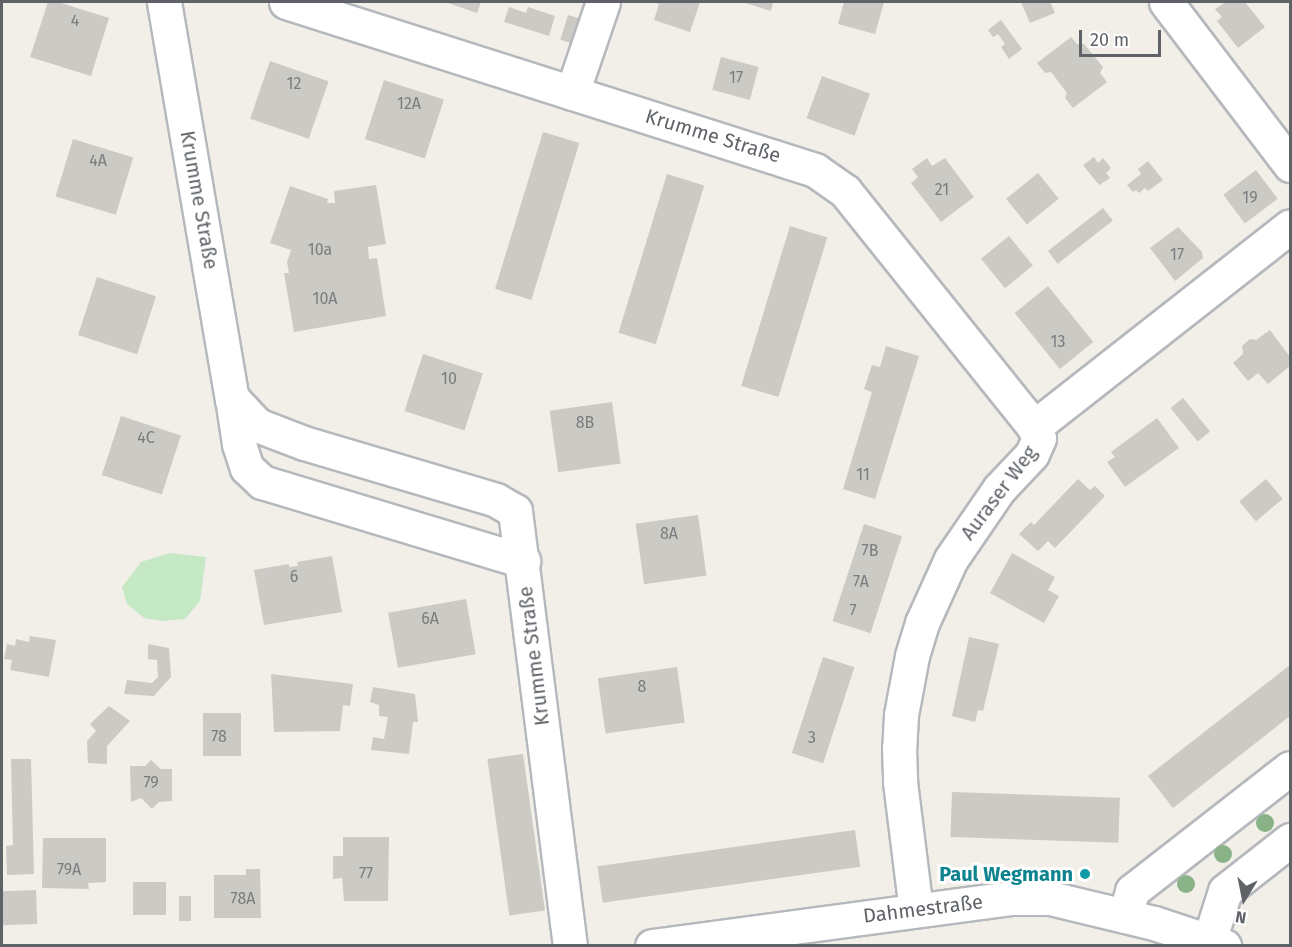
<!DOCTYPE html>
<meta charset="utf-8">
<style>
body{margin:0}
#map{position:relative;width:1292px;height:947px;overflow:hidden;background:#f1efe8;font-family:"Fira Sans",sans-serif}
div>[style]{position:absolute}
.green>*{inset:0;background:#c5e8c5}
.building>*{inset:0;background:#cccac5;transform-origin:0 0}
.roads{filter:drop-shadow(2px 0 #b5b8bc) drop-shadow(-2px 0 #b5b8bc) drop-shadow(0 2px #b5b8bc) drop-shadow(0 -2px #b5b8bc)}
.minor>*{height:33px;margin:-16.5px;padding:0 16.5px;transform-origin:16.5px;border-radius:16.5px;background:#fff}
.trees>*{width:18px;height:18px;margin:-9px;border-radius:50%;background:#89b387}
.dots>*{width:16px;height:16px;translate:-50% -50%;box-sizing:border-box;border:3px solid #fff;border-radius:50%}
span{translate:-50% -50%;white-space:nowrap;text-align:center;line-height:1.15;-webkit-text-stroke:6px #fff;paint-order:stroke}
.number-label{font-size:16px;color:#7a7d7f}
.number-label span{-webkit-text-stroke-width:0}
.street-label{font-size:20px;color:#5f6368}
.culture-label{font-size:20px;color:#0d838f;font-weight:700}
.right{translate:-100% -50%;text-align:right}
.frame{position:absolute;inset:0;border:3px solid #5f6368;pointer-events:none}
.north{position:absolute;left:1214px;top:869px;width:60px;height:60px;-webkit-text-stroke:4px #fff;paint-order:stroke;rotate:190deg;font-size:16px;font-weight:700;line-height:24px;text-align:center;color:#5f6368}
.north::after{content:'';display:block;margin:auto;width:21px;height:27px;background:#5f6368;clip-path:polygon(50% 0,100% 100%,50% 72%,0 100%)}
.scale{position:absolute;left:1079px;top:30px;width:82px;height:27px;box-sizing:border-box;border:3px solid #5f6368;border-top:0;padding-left:8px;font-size:18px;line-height:21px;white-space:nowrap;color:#5f6368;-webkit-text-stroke:4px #fff;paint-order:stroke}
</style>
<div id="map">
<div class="green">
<div style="clip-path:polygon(170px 553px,206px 557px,200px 601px,185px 619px,162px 621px,144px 618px,127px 604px,122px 587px,141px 562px)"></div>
</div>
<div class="building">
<div style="clip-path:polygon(48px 2px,58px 2px,109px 18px,91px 76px,30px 57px)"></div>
<div style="clip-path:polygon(445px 2px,481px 2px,477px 13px)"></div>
<div style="clip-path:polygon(653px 2px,700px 2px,690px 32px,654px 20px,659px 4px)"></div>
<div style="clip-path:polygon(742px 2px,773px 2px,771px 11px)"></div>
<div style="clip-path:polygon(844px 2px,884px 2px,875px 34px,838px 24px)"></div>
<div style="clip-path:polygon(1021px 2px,1050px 2px,1055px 13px,1030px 23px)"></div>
<div style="clip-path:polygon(1226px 2px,1245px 2px,1265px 27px,1238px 48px,1217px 21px,1222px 17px,1215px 9px)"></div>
<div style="clip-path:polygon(509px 7px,526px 13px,528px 7px,555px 16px,549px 36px,504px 22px)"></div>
<div style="left:568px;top:15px;width:14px;height:26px;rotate:17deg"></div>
<div style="clip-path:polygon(1001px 20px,1022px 49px,1009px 59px,1001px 47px,1005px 44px,998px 34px,993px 37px,988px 30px)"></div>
<div style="clip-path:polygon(1071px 37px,1077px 44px,1084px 44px,1103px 67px,1100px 73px,1107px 82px,1073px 108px,1065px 98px,1067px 93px,1051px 72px,1045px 73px,1037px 63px)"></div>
<div style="left:721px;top:57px;width:39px;height:34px;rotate:15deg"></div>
<div style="left:270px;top:61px;width:62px;height:61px;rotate:19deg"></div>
<div style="left:822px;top:76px;width:51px;height:45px;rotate:20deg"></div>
<div style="left:384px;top:80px;width:63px;height:62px;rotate:18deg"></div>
<div style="left:543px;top:132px;width:38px;height:164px;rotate:17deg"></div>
<div style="left:73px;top:139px;width:63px;height:60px;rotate:17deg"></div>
<div style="clip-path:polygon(1094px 157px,1098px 163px,1103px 158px,1111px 168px,1106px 173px,1110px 178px,1099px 185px,1083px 165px)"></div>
<div style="clip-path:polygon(927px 158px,932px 166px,945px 158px,974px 197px,941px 222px,911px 183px,918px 177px,912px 169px)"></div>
<div style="clip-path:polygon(1148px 161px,1163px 180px,1148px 191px,1145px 188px,1139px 193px,1136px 190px,1133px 192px,1127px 185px,1141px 174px,1138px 169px)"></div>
<div style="left:1256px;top:170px;width:36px;height:41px;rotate:53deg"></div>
<div style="left:1038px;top:173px;width:33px;height:41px;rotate:51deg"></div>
<div style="left:667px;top:174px;width:39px;height:166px;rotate:17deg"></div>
<div style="clip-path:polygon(376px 185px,386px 244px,368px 247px,369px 259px,377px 258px,386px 316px,294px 332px,284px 273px,289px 273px,287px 262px,291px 250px,270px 243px,290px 186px,328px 199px,327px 203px,335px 203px,334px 191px)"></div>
<div style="left:1103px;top:208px;width:16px;height:70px;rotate:52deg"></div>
<div style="left:790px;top:226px;width:39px;height:167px;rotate:17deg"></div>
<div style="clip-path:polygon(1178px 227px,1202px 252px,1203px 258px,1175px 281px,1150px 248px)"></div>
<div style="left:1009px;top:236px;width:38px;height:36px;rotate:51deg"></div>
<div style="left:97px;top:277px;width:62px;height:61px;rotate:18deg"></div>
<div style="left:1048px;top:286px;width:72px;height:43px;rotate:51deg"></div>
<div style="clip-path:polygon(1270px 330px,1290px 357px,1290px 366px,1268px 384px,1258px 373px,1248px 381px,1233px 363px,1243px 354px,1242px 346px,1250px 339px,1256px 340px)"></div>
<div style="clip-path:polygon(886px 346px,919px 356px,875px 499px,843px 489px,872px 392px,864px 389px,872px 365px,880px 367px)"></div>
<div style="left:423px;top:354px;width:63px;height:60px;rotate:18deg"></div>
<div style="left:1183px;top:398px;width:43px;height:16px;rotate:51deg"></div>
<div style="left:612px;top:402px;width:62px;height:63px;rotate:82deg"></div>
<div style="left:121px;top:416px;width:63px;height:62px;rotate:18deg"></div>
<div style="clip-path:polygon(1157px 418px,1179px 448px,1125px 487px,1107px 462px,1115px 457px,1111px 452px)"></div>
<div style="clip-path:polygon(1078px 479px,1090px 490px,1095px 486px,1105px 496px,1055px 548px,1048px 541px,1038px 551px,1019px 534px,1031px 522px,1034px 525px)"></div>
<div style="left:1266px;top:479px;width:26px;height:35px;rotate:50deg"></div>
<div style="left:698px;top:515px;width:61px;height:63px;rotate:82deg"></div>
<div style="left:864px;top:524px;width:40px;height:102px;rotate:18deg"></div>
<div style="clip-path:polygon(1012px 553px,1055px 577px,1048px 590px,1059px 596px,1044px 623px,990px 593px)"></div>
<div style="clip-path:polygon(332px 556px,342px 612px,264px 625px,254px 570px,289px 564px,289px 567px,298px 566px,297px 562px)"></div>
<div style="left:466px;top:599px;width:56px;height:79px;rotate:80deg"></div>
<div style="clip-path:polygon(30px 636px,56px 640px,49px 677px,10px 670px,12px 660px,4px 659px,7px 644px,15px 646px,16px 639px,29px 642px)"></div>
<div style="clip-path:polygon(969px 637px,999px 644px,983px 711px,978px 710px,975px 722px,952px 716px)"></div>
<div style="clip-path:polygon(148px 644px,169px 648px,171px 677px,154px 696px,124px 694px,127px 680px,152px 683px,158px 677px,157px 660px,148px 659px)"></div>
<div style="left:823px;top:657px;width:33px;height:101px;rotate:18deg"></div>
<div style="clip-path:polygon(1290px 665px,1290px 716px,1173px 808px,1148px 776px)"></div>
<div style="left:677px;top:667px;width:56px;height:80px;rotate:82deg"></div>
<div style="clip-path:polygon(271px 674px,353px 684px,350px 706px,343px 705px,340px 731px,274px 732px)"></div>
<div style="clip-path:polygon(373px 687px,415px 694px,418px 722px,413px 722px,409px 754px,371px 750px,373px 737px,384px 739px,388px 717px,379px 716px,379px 705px,370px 702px)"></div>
<div style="clip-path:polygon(109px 706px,130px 721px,107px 746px,107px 764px,88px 763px,87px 741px,96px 731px,90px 724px)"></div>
<div style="left:203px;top:713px;width:38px;height:43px"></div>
<div style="left:523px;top:754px;width:158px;height:36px;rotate:82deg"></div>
<div style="clip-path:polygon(11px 759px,31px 759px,34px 874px,7px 875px,6px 846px,13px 845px)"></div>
<div style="clip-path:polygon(151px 760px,161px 769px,172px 769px,172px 801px,159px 802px,152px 809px,141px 798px,131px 802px,130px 766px,145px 766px)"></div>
<div style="left:952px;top:792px;width:168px;height:45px;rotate:2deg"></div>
<div style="left:855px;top:830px;width:37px;height:260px;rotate:82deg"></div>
<div style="clip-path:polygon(343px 837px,389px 837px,388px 901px,344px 901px,342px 878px,333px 879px,333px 856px,343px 856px)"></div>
<div style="clip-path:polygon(43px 838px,106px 838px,106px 882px,88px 883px,89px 889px,42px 888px)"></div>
<div style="clip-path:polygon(246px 869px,260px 869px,261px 918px,214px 918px,214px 875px,246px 875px)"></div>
<div style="left:133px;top:882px;width:33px;height:33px"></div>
<div style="left:36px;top:890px;width:34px;height:34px;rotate:88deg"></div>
<div style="left:191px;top:896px;width:25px;height:12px;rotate:90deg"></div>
</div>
<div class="roads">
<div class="minor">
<div style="left:164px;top:2px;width:402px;rotate:80.3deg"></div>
<div style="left:232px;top:398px;width:37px;rotate:47deg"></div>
<div style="left:257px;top:425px;width:50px;rotate:21deg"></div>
<div style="left:304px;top:443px;width:200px;rotate:16.5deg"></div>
<div style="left:496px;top:500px;width:22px;rotate:30deg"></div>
<div style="left:515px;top:511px;width:438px;rotate:82.8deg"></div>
<div style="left:286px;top:2px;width:555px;rotate:17.62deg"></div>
<div style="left:815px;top:170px;width:37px;rotate:35deg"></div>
<div style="left:845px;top:191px;width:302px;rotate:51.3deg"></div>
<div style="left:1034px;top:427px;width:12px;rotate:66deg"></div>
<div style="left:1039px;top:438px;width:17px;rotate:114deg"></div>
<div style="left:1032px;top:454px;width:48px;rotate:133.3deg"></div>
<div style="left:999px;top:489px;width:85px;rotate:124.4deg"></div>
<div style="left:951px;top:559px;width:70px;rotate:114.4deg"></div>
<div style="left:922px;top:623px;width:34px;rotate:107deg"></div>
<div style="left:912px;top:656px;width:60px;rotate:100.6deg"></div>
<div style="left:901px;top:715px;width:33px;rotate:93deg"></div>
<div style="left:899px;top:748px;width:34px;rotate:88deg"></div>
<div style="left:900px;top:782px;width:129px;rotate:82.9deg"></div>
<div style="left:1166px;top:2px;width:205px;rotate:52.7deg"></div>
<div style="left:572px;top:93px;width:96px;rotate:-71.2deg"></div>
<div style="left:232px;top:398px;width:47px;rotate:81.3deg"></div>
<div style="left:239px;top:444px;width:25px;rotate:72deg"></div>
<div style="left:247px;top:468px;width:21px;rotate:43deg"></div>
<div style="left:262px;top:482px;width:273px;rotate:16.8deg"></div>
<div style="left:1034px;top:427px;width:325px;rotate:-38.1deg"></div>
<div style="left:1125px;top:916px;width:26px;rotate:-74deg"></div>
<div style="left:1132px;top:891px;width:200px;rotate:-37.9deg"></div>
<div style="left:1209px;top:941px;width:52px;rotate:-72.3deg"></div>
<div style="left:1225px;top:891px;width:83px;rotate:-38.1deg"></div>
<div style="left:652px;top:946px;width:365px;rotate:-7.6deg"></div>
<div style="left:1014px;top:898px;width:36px"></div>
<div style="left:1050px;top:898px;width:107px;rotate:13.5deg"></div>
<div style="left:1154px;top:923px;width:74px;rotate:18.2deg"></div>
</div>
</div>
<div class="trees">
<div style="left:1265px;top:823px"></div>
<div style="left:1223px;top:854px"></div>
<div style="left:1186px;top:884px"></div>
</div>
<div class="dots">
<div style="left:1085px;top:874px;background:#0f9aa8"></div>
</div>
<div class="number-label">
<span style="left:75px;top:21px">4</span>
<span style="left:736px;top:78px">17</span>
<span style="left:294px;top:84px">12</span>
<span style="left:409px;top:104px">12A</span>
<span style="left:98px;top:161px">4A</span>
<span style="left:942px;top:190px">21</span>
<span style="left:1250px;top:198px">19</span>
<span style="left:320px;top:250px">10a</span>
<span style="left:1177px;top:255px">17</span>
<span style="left:325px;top:299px">10A</span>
<span style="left:1058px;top:342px">13</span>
<span style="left:449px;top:379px">10</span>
<span style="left:585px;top:423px">8B</span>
<span style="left:146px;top:438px">4C</span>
<span style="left:863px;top:475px">11</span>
<span style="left:669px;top:534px">8A</span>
<span style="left:870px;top:551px">7B</span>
<span style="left:294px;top:577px">6</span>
<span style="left:861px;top:582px">7A</span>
<span style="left:853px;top:611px">7</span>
<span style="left:430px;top:619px">6A</span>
<span style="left:642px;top:687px">8</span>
<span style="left:219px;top:737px">78</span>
<span style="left:812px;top:738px">3</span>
<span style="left:151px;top:783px">79</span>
<span style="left:69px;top:870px">79A</span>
<span style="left:366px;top:874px">77</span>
<span style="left:243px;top:899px">78A</span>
</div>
<div class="street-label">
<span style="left:713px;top:136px;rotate:17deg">Krumme Straße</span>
<span style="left:199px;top:200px;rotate:80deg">Krumme Straße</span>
<span style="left:999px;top:493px;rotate:-53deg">Auraser Weg</span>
<span style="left:534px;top:656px;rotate:-97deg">Krumme Straße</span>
<span style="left:923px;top:909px;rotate:-7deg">Dahmestraße</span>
</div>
<div class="culture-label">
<span class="right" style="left:1073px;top:874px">Paul Wegmann</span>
</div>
<div class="frame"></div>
<div class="north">N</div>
<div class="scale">20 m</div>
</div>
